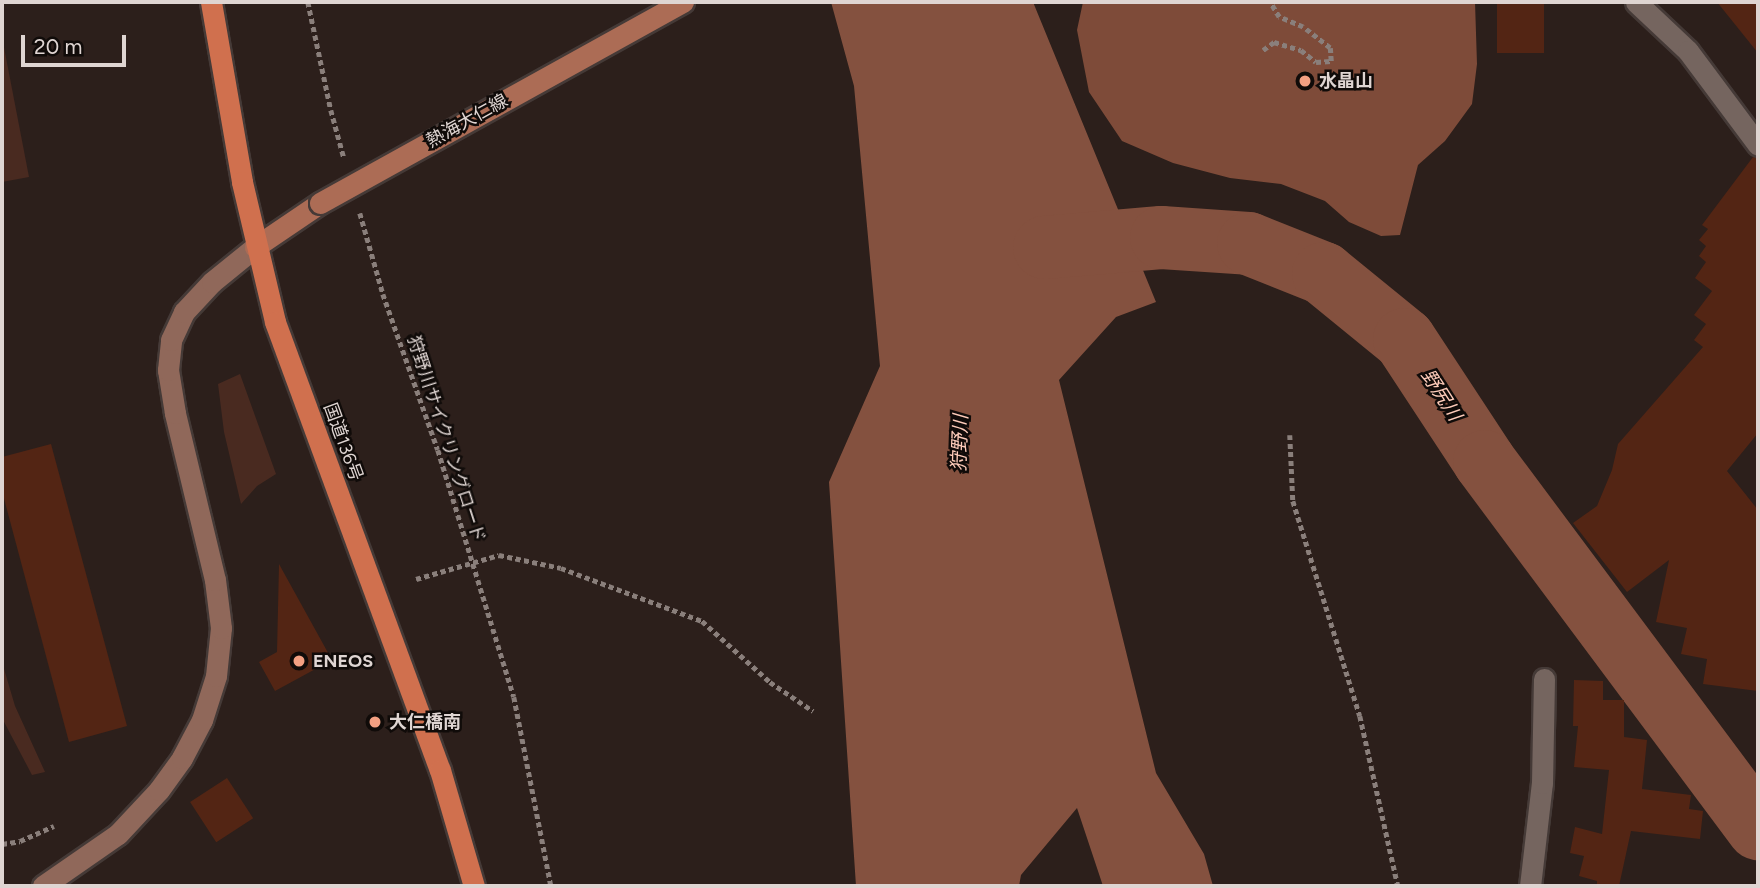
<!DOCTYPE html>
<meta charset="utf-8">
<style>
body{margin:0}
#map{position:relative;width:1760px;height:888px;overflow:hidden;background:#2c1f1b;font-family:Figtree,"Noto Sans JP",sans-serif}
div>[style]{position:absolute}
.green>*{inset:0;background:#492a20}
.forest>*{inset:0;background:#7e4b39}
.water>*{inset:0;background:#84513f}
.river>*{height:63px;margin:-31.5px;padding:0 31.5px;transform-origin:31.5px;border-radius:31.5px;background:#84513f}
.building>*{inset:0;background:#532514;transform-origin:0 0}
.path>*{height:4.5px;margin-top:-2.25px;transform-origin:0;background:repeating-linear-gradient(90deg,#8a7f7b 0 5px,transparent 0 8.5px)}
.roads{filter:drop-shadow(2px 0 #453a37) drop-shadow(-2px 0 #453a37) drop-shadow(0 2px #453a37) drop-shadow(0 -2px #453a37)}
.street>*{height:21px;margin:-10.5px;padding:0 10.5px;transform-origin:10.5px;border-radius:10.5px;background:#75655f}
.secondary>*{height:21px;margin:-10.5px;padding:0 10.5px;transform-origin:10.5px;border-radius:10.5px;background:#90685a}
.primary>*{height:21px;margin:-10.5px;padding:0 10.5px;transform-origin:10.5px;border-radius:10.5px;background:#ac6c55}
.highway>*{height:21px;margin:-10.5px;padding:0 10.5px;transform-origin:10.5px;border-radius:10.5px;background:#d0704e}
.bridges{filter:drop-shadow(2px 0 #453a37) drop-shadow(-2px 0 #453a37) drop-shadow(0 2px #453a37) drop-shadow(0 -2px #453a37)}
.primary-bridge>*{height:21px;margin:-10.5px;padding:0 10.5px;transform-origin:10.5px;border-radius:10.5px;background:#ac6c55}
.dots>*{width:19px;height:19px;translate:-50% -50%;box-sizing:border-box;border:4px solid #100b09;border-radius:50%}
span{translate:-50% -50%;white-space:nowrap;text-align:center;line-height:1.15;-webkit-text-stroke:5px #100b09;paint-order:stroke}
.poi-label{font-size:18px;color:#dfd5d2;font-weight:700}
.left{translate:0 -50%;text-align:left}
.street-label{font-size:18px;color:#dfd5d2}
.water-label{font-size:19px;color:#feccba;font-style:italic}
.frame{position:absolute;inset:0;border:4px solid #dfd5d2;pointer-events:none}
.scale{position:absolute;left:21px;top:35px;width:105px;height:32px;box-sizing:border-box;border:4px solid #dfd5d2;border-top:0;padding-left:9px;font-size:21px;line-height:24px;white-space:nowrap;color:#dfd5d2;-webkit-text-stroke:5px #100b09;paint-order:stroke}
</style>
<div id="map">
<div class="green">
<div style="clip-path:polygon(2px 37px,29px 177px,2px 182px)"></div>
<div style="clip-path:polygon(240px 374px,276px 474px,257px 486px,241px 504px,224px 432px,218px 384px)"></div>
<div style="clip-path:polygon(2px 662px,15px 706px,45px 772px,32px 775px,2px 718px)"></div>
</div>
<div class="forest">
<div style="clip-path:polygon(1083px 2px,1475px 2px,1477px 64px,1472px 104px,1445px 141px,1418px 165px,1400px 235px,1381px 236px,1349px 222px,1325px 201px,1281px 184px,1230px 178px,1173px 163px,1122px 141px,1089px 92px,1077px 30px)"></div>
</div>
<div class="water">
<div style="clip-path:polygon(831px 2px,1033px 2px,1156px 302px,1116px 317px,1059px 380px,1156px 773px,1204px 854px,1213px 886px,1103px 886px,1077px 808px,1021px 875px,1019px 886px,856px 886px,829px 482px,880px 366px,854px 86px)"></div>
</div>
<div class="river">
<div style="left:1044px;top:247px;width:117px;rotate:-4.9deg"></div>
<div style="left:1161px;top:237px;width:87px;rotate:3.9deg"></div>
<div style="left:1248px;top:243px;width:81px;rotate:21.8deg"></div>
<div style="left:1323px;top:273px;width:104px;rotate:39.2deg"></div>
<div style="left:1404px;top:339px;width:146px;rotate:56.7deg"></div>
<div style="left:1484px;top:461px;width:458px;rotate:53.3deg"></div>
</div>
<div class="building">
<div style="left:1497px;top:2px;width:47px;height:51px"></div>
<div style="clip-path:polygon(1717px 2px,1758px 2px,1758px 53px)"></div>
<div style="clip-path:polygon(1753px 157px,1758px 158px,1758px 433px,1727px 471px,1758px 510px,1758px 691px,1703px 684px,1707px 659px,1681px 654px,1687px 628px,1656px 622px,1669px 560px,1627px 592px,1573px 523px,1597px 506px,1612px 470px,1618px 444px,1703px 347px,1694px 340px,1706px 324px,1694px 315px,1712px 291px,1695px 278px,1706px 262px,1699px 256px,1706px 246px,1699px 240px,1708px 229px,1702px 225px)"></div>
<div style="clip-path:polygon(51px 444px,127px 726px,69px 742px,2px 491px,2px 457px)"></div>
<div style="clip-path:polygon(279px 564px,332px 660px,275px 691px,259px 662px,277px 652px)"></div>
<div style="clip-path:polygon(1574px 680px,1603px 681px,1603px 700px,1624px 700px,1624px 737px,1647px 740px,1642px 789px,1691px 795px,1689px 809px,1703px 811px,1700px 839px,1631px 831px,1619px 886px,1597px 886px,1597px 881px,1579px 876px,1584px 856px,1570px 853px,1575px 827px,1602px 834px,1609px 770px,1574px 767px,1578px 726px,1573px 726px)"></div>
<div style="left:227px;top:778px;width:48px;height:44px;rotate:57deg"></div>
</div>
<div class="path">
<div style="left:308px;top:2px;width:110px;rotate:78deg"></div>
<div style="left:331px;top:110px;width:50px;rotate:74.8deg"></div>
<div style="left:1263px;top:50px;width:14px;rotate:-36deg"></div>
<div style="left:1274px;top:42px;width:28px;rotate:17deg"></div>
<div style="left:1301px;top:50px;width:19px;rotate:39deg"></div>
<div style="left:1316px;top:62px;width:15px;rotate:-4deg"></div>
<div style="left:1331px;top:61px;width:13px;rotate:-94deg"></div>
<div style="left:1330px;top:48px;width:34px;rotate:-142deg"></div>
<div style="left:1303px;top:27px;width:26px;rotate:-157deg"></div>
<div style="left:1279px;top:17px;width:17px;rotate:-121deg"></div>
<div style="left:360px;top:213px;width:84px;rotate:74.1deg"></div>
<div style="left:383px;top:294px;width:165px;rotate:70.6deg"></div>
<div style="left:438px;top:450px;width:258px;rotate:72.9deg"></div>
<div style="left:514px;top:697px;width:193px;rotate:78.9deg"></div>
<div style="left:1290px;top:435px;width:66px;rotate:87.4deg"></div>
<div style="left:1293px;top:501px;width:225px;rotate:72.7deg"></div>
<div style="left:1360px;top:716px;width:174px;rotate:77.4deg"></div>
<div style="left:416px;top:579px;width:86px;rotate:-16.1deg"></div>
<div style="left:499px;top:555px;width:63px;rotate:11.8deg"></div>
<div style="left:561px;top:568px;width:151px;rotate:20.6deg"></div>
<div style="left:702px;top:621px;width:91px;rotate:41.9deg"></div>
<div style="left:770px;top:682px;width:52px;rotate:34deg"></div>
<div style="left:2px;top:844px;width:18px;rotate:-9deg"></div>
<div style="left:20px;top:841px;width:37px;rotate:-24deg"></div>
</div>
<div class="roads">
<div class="street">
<div style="left:1636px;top:2px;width:71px;rotate:43.3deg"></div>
<div style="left:1688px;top:51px;width:117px;rotate:53.3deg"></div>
<div style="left:1530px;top:886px;width:104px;rotate:-83.4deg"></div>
<div style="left:1542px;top:783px;width:104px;rotate:-88.9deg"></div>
</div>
<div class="secondary">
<div style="left:43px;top:886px;width:91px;rotate:-34.7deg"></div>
<div style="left:118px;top:834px;width:60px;rotate:-47deg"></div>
<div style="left:159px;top:790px;width:39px;rotate:-54deg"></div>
<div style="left:182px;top:758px;width:43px;rotate:-62.2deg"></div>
<div style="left:202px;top:720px;width:46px;rotate:-72.3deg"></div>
<div style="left:216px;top:676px;width:48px;rotate:-84.1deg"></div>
<div style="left:221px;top:628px;width:48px;rotate:-97.1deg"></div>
<div style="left:215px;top:580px;width:172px;rotate:-103.5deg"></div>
<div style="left:175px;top:413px;width:44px;rotate:-99.2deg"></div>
<div style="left:168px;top:370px;width:30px;rotate:-84deg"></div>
<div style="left:171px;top:340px;width:31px;rotate:-65deg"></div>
<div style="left:184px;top:312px;width:41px;rotate:-47deg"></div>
<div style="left:212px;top:282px;width:55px;rotate:-39.1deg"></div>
</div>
<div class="primary">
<div style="left:255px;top:247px;width:78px;rotate:-34.1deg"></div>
</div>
<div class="highway">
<div style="left:211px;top:2px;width:183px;rotate:80.2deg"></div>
<div style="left:242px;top:182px;width:144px;rotate:76.7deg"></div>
<div style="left:275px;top:322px;width:477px;rotate:69.8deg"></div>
<div style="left:440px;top:770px;width:121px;rotate:73.7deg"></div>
</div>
</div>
<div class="bridges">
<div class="primary-bridge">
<div style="left:320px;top:203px;width:415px;rotate:-29deg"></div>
</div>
</div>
<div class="dots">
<div style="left:1305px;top:81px;background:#f3a082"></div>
<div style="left:299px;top:661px;background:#f3a082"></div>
<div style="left:375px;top:722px;background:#f3a082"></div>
</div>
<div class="poi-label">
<span class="left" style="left:1319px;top:81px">水晶山</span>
<span class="left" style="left:313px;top:661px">ENEOS</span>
<span class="left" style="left:389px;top:722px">大仁橋南</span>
</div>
<div class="street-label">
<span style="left:467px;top:121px;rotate:-29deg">熱海大仁線</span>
<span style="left:446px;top:439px;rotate:72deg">狩野川サイクリングロード</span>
<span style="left:343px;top:442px;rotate:70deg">国道136号</span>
</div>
<div class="water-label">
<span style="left:1441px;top:395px;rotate:57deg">野尻川</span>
<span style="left:960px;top:443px;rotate:-88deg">狩野川</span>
</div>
<div class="frame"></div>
<div class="scale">20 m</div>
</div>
